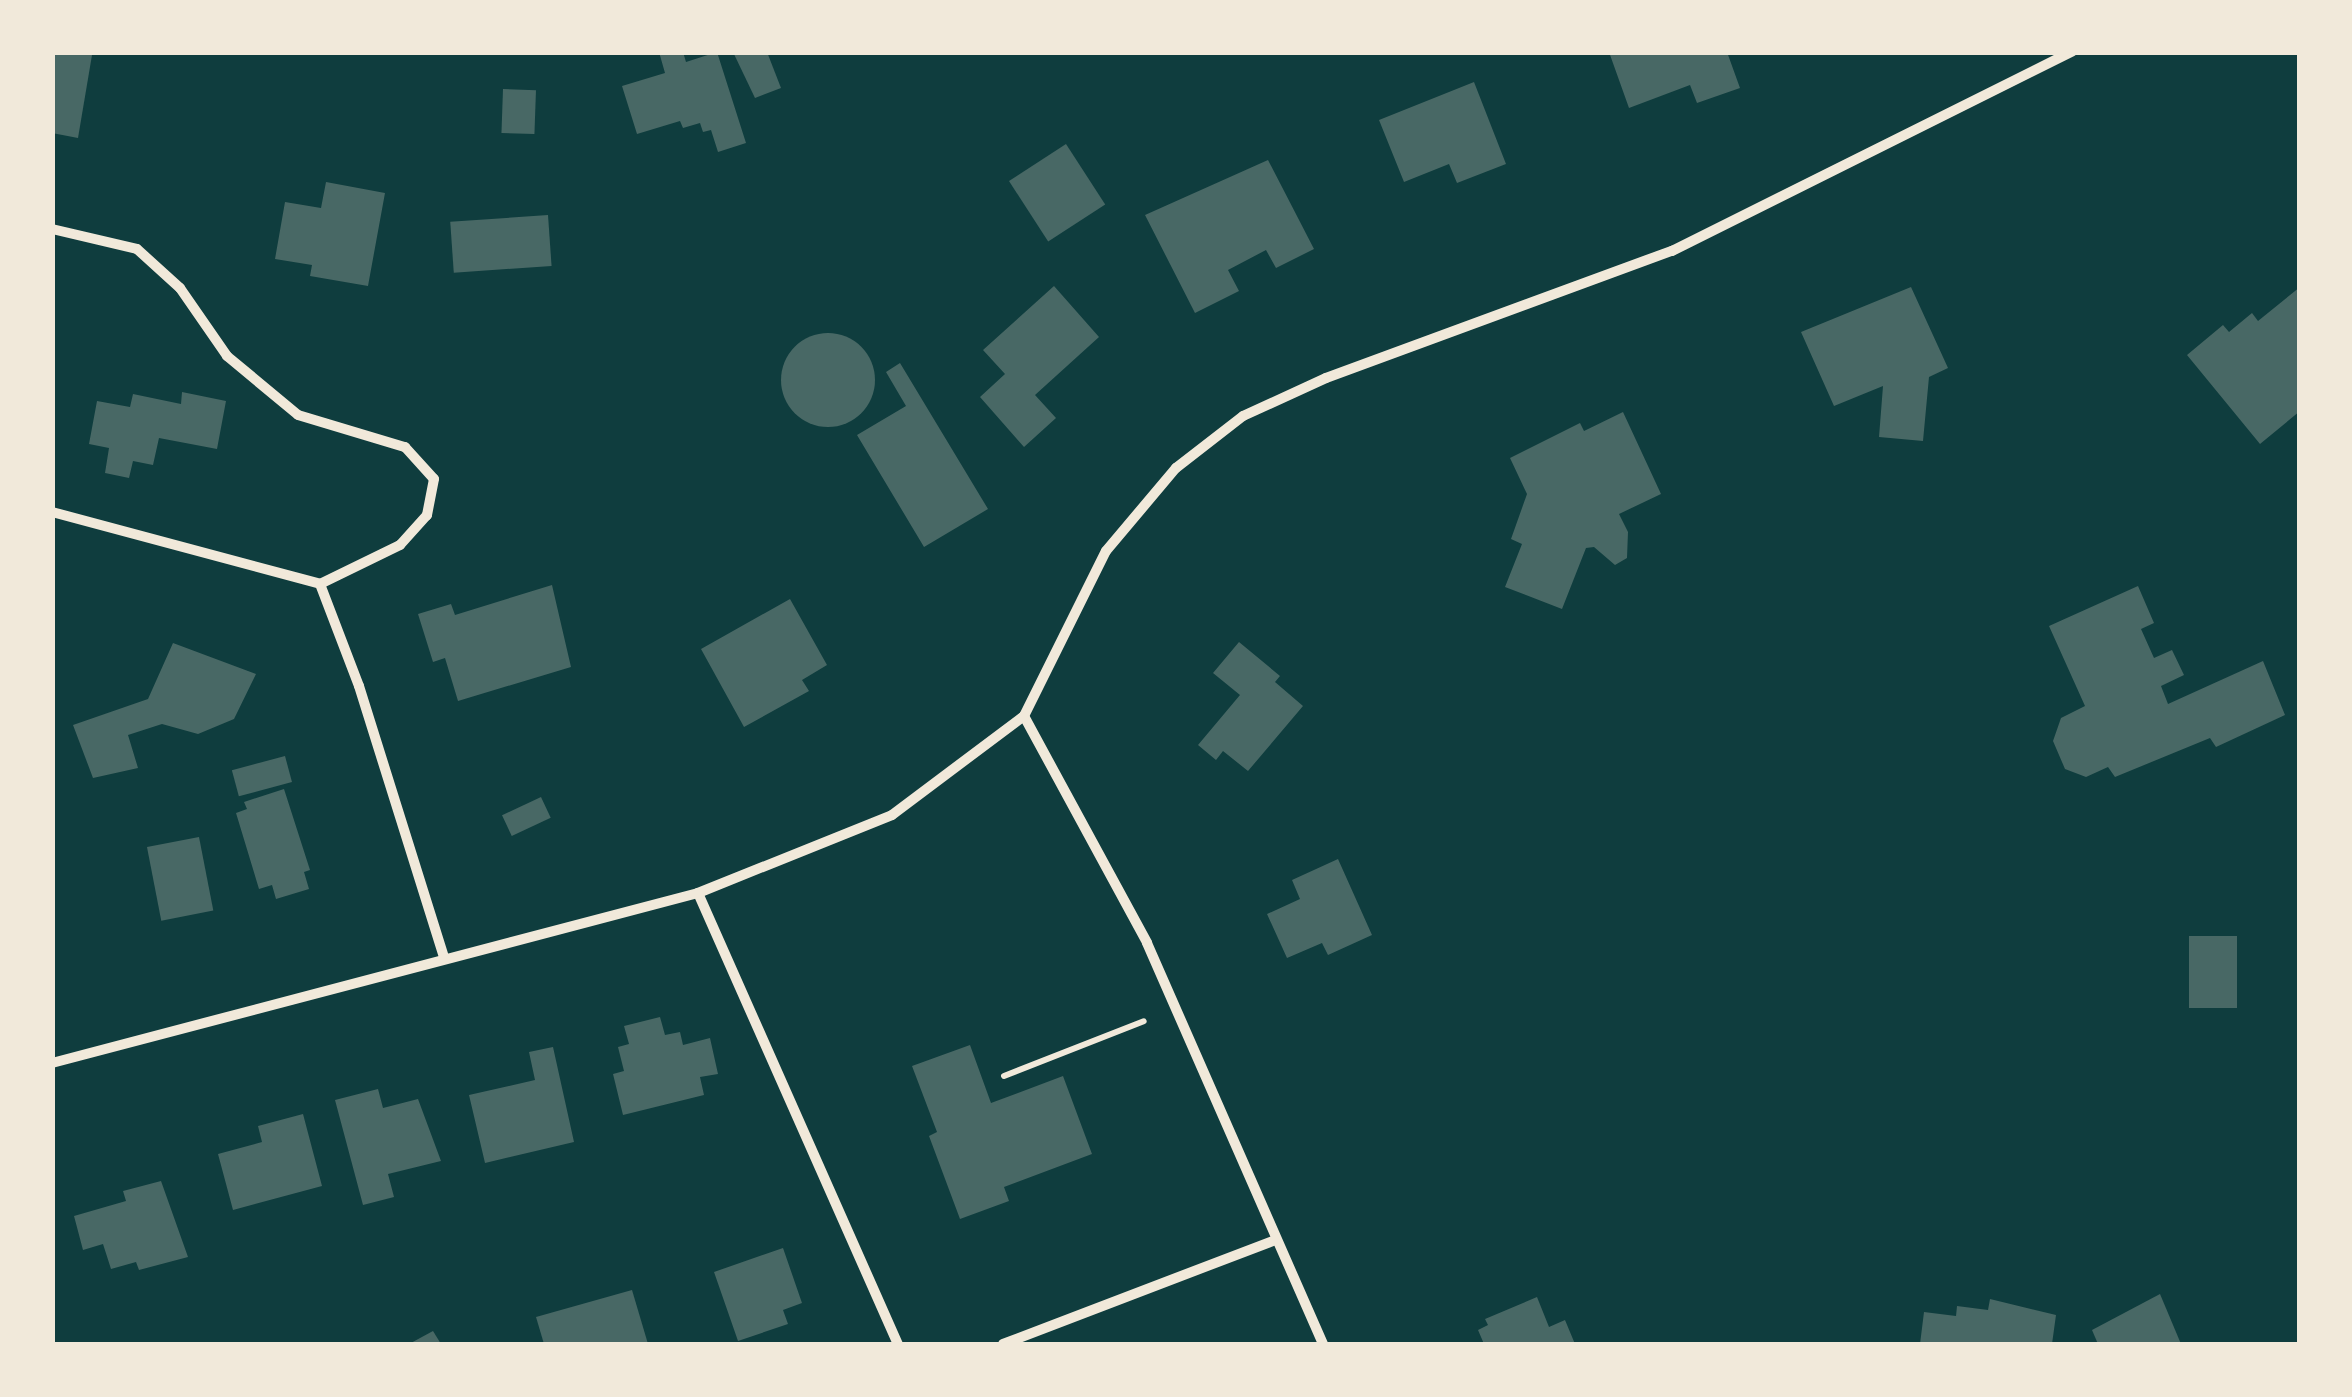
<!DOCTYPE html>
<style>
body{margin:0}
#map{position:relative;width:2352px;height:1397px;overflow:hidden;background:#0f3d3e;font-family:Manrope,sans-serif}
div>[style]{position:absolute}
.building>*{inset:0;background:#486865;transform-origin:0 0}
.round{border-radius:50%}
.path>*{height:6px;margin:-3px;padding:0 3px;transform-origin:3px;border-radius:3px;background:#f1e9da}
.minor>*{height:10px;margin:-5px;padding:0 5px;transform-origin:5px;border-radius:5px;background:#f1e9da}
span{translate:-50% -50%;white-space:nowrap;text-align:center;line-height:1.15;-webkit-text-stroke:9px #f1e9da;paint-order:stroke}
.frame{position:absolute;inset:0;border:55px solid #f1e9da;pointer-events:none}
</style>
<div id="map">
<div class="building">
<div style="clip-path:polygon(52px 52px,92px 55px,78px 138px,52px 133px)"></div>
<div style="clip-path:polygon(659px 52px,683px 52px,686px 62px,717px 52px,746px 143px,718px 152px,711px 130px,703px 132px,700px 123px,683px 128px,680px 121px,637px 134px,622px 86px,665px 73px)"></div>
<div style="clip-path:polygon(733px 52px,767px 52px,781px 88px,755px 98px)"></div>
<div style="clip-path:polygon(1609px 52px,1727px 52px,1740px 88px,1697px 103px,1690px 85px,1629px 108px)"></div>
<div style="clip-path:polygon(1474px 82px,1506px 164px,1457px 183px,1449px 164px,1404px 182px,1379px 120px)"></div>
<div style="left:503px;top:89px;width:33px;height:44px;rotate:2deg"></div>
<div style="left:1066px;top:144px;width:72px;height:68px;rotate:57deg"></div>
<div style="clip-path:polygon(1268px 160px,1314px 249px,1276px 268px,1266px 250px,1228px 270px,1239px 291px,1195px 313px,1145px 215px)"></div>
<div style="clip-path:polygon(326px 182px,385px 193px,368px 286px,310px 276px,312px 265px,275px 259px,285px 202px,321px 208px)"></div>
<div style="left:548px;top:215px;width:51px;height:98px;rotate:86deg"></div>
<div style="clip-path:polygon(1054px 286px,1099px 337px,1035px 395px,1056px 418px,1024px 447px,980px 397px,1005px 374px,983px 350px)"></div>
<div style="clip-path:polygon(1911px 287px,1948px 368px,1929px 377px,1923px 441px,1879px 437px,1883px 386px,1834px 406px,1801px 332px)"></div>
<div style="clip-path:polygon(2300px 287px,2300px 411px,2260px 444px,2187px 355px,2223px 325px,2229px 332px,2252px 313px,2258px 321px)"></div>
<div class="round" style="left:781px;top:333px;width:94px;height:94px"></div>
<div style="clip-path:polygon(900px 363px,988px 509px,924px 547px,857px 435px,906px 406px,886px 372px)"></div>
<div style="clip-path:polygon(182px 392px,226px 401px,217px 449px,159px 438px,153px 465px,133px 461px,129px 478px,105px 473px,109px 448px,89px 444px,97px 401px,130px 407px,133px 394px,181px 404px)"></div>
<div style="clip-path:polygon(1623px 412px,1661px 494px,1619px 514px,1628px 532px,1627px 558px,1615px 565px,1594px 547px,1586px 548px,1562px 609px,1505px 587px,1522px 544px,1511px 539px,1527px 494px,1510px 458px,1580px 423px,1584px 431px)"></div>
<div style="clip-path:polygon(552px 585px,571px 667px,458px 701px,445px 658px,433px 662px,418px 614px,451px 604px,455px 615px)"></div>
<div style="clip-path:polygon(2138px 586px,2154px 623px,2141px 629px,2154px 658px,2172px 650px,2184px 675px,2161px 686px,2168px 704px,2263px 661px,2285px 715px,2216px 747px,2210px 738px,2115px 777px,2108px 767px,2086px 777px,2065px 769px,2053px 741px,2061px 718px,2085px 706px,2049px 626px)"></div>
<div style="clip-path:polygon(790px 599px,827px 665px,802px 680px,809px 691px,744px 727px,701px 649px)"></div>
<div style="clip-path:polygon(1239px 642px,1280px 676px,1275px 682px,1303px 706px,1248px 771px,1223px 751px,1216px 760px,1198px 745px,1240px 695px,1213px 673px)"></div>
<div style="clip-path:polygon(173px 643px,256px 674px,234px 719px,198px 734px,162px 724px,128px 735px,138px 768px,93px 778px,73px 725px,148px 699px)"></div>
<div style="left:285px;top:756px;width:27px;height:55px;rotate:75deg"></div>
<div style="clip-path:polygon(284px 789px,310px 870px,304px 872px,309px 889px,276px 899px,272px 885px,259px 889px,236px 813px,247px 809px,244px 802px)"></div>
<div style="left:541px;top:797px;width:23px;height:43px;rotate:65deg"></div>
<div style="left:199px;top:837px;width:75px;height:53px;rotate:79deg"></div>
<div style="clip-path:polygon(1338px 859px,1372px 935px,1328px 955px,1322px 943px,1287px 958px,1267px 914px,1300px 899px,1292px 880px)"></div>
<div style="left:2189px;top:936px;width:48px;height:72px"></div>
<div style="clip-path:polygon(660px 1017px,665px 1035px,680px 1032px,683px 1045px,710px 1038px,718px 1074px,700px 1077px,704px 1095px,623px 1115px,613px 1074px,624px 1071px,618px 1047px,629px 1044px,624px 1026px)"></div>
<div style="clip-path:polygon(970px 1045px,991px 1103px,1063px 1076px,1092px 1154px,1004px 1187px,1009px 1201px,960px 1219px,929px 1136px,937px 1132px,912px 1066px)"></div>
<div style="clip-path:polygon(553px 1047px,574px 1142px,485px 1163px,469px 1095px,535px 1080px,529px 1052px)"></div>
<div style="clip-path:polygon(378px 1089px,383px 1108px,418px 1099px,441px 1161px,388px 1174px,394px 1197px,363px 1205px,335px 1100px)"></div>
<div style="clip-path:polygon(303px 1114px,322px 1186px,233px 1210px,218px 1154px,262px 1142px,258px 1126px)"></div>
<div style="clip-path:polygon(161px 1181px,188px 1257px,139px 1270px,136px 1262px,111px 1269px,103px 1244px,83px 1250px,74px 1216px,126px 1201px,123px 1191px)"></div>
<div style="clip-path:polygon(783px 1248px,802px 1303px,783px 1310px,788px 1324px,738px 1341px,714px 1272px)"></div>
<div style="clip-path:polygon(632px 1290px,648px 1344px,544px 1344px,536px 1317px)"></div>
<div style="clip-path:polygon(2160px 1294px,2181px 1344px,2098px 1344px,2092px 1330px)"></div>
<div style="clip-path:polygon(1537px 1297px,1549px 1327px,1565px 1320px,1575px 1344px,1484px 1344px,1478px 1330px,1488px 1325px,1485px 1319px)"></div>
<div style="clip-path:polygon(1990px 1299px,2056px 1315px,2052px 1344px,1920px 1344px,1924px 1312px,1956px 1316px,1957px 1306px,1988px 1310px)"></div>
<div style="clip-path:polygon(433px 1331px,441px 1344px,409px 1344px)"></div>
</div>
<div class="path">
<div style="left:1004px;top:1076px;width:150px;rotate:-21.4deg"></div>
</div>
<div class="minor">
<div style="left:52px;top:229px;width:87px;rotate:13.2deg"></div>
<div style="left:137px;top:249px;width:58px;rotate:42.2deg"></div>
<div style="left:180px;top:288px;width:83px;rotate:55.3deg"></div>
<div style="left:227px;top:356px;width:92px;rotate:39.7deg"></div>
<div style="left:298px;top:415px;width:112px;rotate:16.7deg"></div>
<div style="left:405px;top:447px;width:43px;rotate:47.8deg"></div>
<div style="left:434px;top:479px;width:37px;rotate:101deg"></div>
<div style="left:427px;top:515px;width:40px;rotate:132deg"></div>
<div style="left:400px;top:545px;width:89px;rotate:154deg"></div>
<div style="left:52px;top:512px;width:278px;rotate:15deg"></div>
<div style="left:320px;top:584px;width:109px;rotate:69.1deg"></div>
<div style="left:359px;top:686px;width:284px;rotate:72.6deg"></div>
<div style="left:1024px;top:716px;width:258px;rotate:61.5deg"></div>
<div style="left:1147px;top:943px;width:438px;rotate:66.3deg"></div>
<div style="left:698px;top:893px;width:493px;rotate:66.1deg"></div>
<div style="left:52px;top:1063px;width:668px;rotate:-14.74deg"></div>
<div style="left:698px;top:893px;width:209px;rotate:-21.9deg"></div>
<div style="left:892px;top:815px;width:165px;rotate:-36.9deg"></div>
<div style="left:1024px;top:716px;width:184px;rotate:-63.6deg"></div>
<div style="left:1106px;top:551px;width:109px;rotate:-49.9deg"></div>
<div style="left:1176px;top:468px;width:85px;rotate:-37.8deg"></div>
<div style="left:1243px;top:416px;width:91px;rotate:-24.6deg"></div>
<div style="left:1326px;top:378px;width:369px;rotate:-20.2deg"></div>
<div style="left:1672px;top:251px;width:447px;rotate:-26.5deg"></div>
<div style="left:1003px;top:1344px;width:292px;rotate:-20.9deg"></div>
</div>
<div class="frame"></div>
</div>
